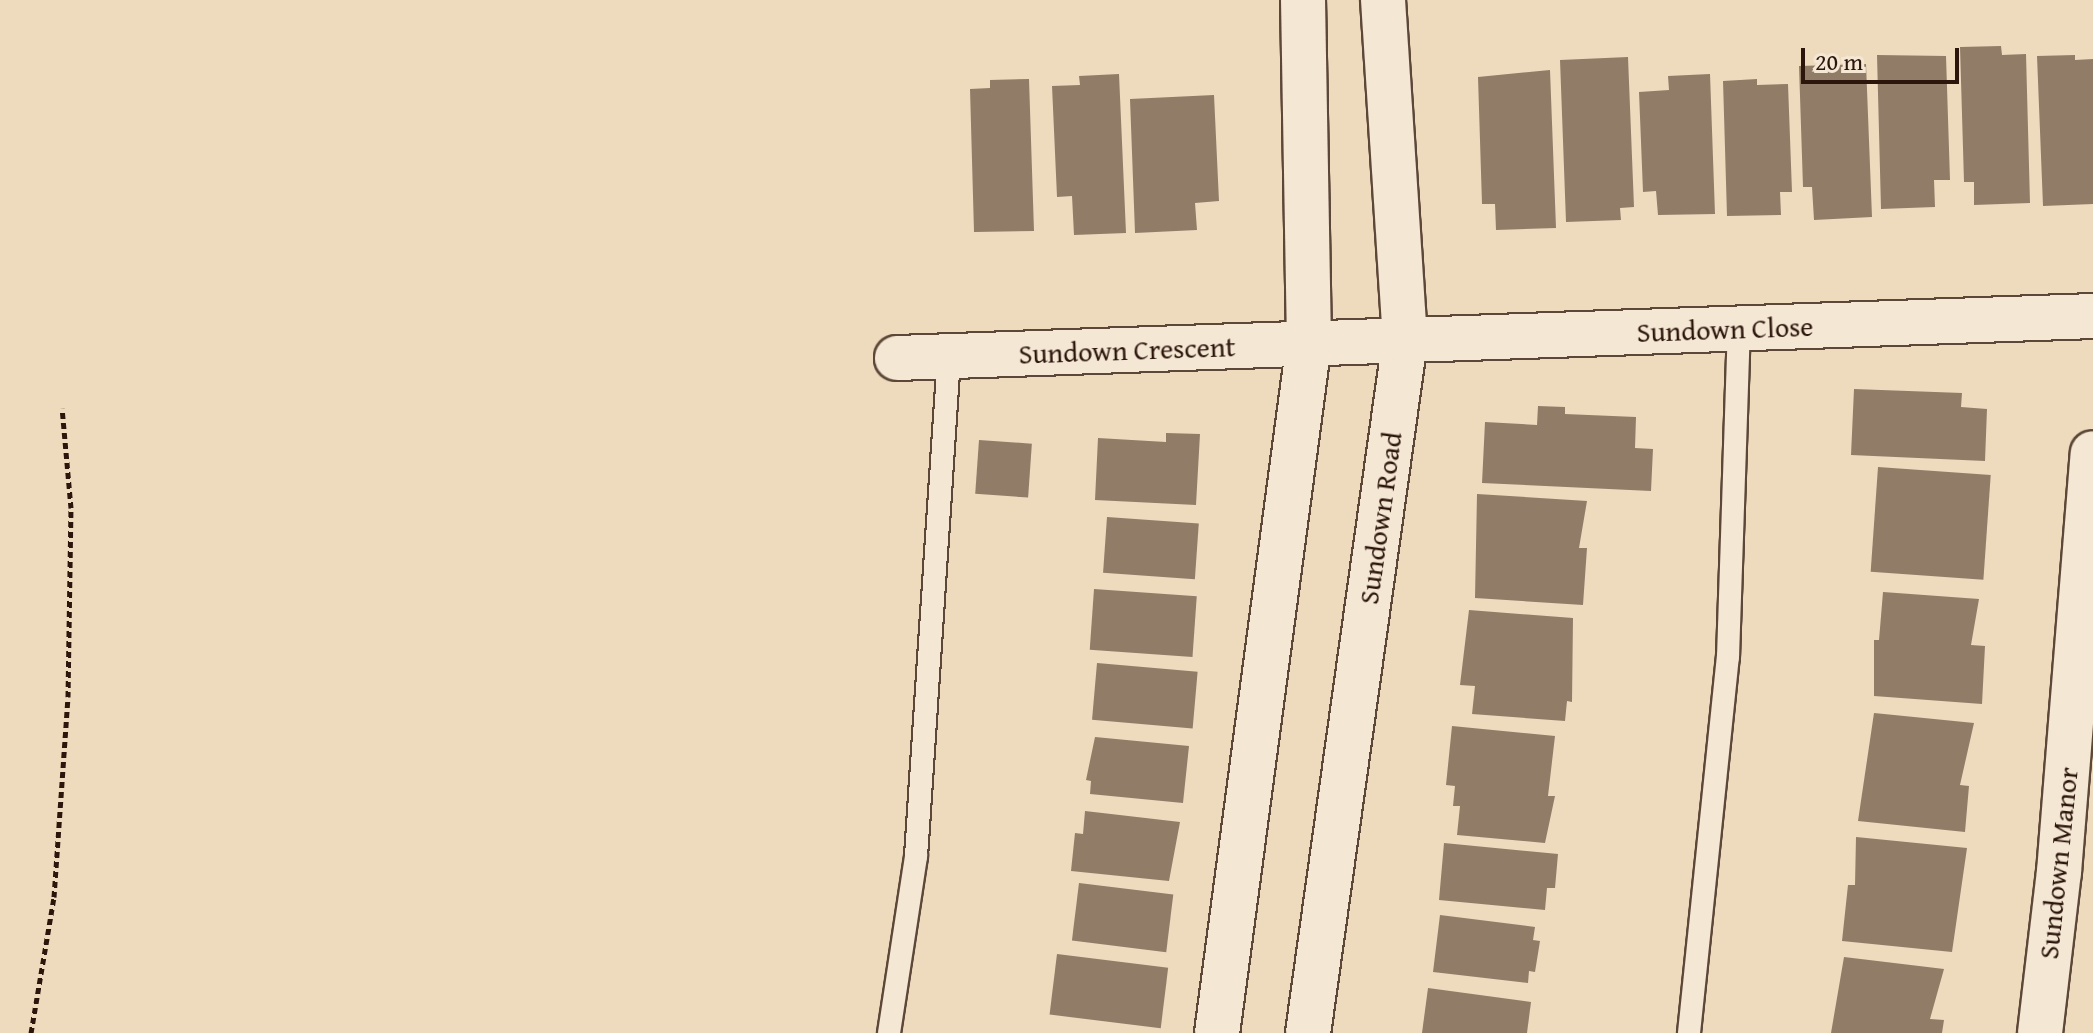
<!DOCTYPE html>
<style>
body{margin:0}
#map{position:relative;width:2093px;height:1033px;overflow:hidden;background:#eedabd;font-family:"Gentium Book Plus",serif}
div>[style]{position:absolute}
.building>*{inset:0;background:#917c68;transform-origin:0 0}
.path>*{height:5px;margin-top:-2.5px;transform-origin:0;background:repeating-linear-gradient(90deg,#2c160c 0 6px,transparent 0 10px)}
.roads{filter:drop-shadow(2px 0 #5c4738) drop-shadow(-2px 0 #5c4738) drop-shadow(0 2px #5c4738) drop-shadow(0 -2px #5c4738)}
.service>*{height:22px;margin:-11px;padding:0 11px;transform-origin:11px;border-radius:11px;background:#f4e7d4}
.minor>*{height:44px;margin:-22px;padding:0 22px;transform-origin:22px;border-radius:22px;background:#f4e7d4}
span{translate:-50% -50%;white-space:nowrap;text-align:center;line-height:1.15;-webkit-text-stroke:6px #f4e7d4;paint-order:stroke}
.street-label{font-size:28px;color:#2c160c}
.scale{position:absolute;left:1801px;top:48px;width:158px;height:36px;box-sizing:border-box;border:4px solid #2c160c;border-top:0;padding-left:10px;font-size:24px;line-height:28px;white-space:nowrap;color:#2c160c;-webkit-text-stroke:6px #f4e7d4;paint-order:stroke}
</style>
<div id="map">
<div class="building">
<div style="clip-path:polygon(2001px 46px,2002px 55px,2026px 54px,2030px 203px,1974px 205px,1974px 182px,1964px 182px,1960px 47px)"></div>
<div style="clip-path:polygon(1877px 55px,1946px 56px,1950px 180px,1934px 180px,1935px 207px,1881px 209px)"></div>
<div style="clip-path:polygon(2075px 55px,2075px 60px,2093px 59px,2093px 204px,2043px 206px,2037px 56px)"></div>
<div style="clip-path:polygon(1628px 57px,1634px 207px,1620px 208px,1621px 220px,1566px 222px,1560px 60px)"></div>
<div style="clip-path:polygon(1866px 64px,1872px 217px,1814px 220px,1812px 187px,1803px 187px,1799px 66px)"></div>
<div style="clip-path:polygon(1550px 70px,1556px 228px,1496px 230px,1495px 204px,1482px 204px,1478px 77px)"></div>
<div style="clip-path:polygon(1119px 74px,1126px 233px,1074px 235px,1072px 196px,1057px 197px,1052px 86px,1080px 85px,1079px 76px)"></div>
<div style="clip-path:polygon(1710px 74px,1715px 214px,1658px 215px,1656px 191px,1643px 192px,1639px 92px,1669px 90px,1668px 76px)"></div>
<div style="clip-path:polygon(1029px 79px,1034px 231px,974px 232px,970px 89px,990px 88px,990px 80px)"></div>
<div style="clip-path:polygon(1757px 79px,1757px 85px,1788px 84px,1792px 192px,1780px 192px,1781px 215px,1727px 216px,1723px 81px)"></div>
<div style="clip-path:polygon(1214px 95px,1219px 201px,1195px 203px,1197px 230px,1135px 233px,1130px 99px)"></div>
<div style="clip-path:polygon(1854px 389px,1962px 393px,1961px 407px,1987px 409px,1985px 461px,1851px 455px)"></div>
<div style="clip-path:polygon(1538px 406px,1565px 407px,1565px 414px,1636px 417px,1635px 448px,1653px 449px,1651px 491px,1482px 483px,1485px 422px,1537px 425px)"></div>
<div style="clip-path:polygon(1166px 433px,1200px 434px,1196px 505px,1095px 500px,1098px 438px,1166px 442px)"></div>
<div style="left:979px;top:440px;width:53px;height:54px;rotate:4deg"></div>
<div style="left:1878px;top:467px;width:113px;height:105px;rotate:4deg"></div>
<div style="clip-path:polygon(1477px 494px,1587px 501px,1579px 548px,1587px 548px,1583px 605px,1475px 598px)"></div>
<div style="left:1107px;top:517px;width:92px;height:56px;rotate:4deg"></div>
<div style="left:1094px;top:589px;width:103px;height:61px;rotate:4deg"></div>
<div style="clip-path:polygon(1883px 592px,1979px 599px,1971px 645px,1985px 646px,1982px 704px,1874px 696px,1874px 640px,1879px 640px)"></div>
<div style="clip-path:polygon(1469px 610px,1573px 618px,1572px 702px,1567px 701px,1565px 721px,1472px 714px,1475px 686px,1460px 685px)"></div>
<div style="left:1097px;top:663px;width:101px;height:57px;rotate:5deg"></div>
<div style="clip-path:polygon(1874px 713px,1974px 723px,1960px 785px,1969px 786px,1965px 832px,1858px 821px)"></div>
<div style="clip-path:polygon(1452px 726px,1555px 736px,1548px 796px,1555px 796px,1545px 843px,1457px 835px,1460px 806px,1453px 806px,1455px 786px,1446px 785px)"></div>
<div style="clip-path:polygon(1095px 737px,1189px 746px,1183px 803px,1090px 794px,1091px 781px,1086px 780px)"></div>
<div style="clip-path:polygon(1085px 811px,1180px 822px,1169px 881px,1071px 871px,1075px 833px,1083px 834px)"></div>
<div style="clip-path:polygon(1856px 837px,1967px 848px,1952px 952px,1842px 941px,1848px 885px,1855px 885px)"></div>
<div style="clip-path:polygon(1444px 843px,1558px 854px,1555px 888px,1547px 888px,1545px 910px,1439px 900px)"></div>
<div style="left:1079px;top:883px;width:95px;height:58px;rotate:7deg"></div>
<div style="clip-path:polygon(1440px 915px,1535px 927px,1533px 940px,1540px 941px,1535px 972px,1529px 971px,1528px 983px,1433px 972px)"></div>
<div style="left:1057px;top:954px;width:112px;height:61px;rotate:7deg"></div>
<div style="clip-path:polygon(1844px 957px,1944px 969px,1930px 1019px,1944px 1020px,1942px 1033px,1831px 1033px)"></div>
<div style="clip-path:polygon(1428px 988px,1531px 1002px,1527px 1033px,1422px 1033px)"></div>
</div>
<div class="path">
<div style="left:31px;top:1033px;width:138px;rotate:-80.4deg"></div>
<div style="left:54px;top:897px;width:200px;rotate:-86deg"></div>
<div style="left:68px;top:697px;width:189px;rotate:-89.1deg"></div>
<div style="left:71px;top:508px;width:100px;rotate:-95.1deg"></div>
</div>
<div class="roads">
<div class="service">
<div style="left:889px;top:1033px;width:179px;rotate:-81.3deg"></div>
<div style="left:916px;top:856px;width:501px;rotate:-86.22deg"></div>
<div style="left:1689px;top:1033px;width:378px;rotate:-84.1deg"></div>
<div style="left:1728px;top:657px;width:328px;rotate:-88.1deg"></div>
</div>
<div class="minor">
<div style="left:897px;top:358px;width:1197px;rotate:-2.01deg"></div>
<div style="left:1217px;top:1033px;width:696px;rotate:-82.41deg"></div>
<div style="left:1309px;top:343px;width:343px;rotate:-91deg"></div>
<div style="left:1308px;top:1033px;width:700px;rotate:-82.03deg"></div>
<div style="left:1405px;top:340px;width:341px;rotate:-93.7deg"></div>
<div style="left:2040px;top:1033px;width:162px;rotate:-83.3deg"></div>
<div style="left:2059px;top:872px;width:420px;rotate:-85.4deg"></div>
</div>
</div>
<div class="street-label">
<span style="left:1725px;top:329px;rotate:-2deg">Sundown Close</span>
<span style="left:1127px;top:350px;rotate:-2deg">Sundown Crescent</span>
<span style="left:1380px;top:518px;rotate:-82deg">Sundown Road</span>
<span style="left:2058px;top:863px;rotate:-84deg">Sundown Manor</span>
</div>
<div class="scale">20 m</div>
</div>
